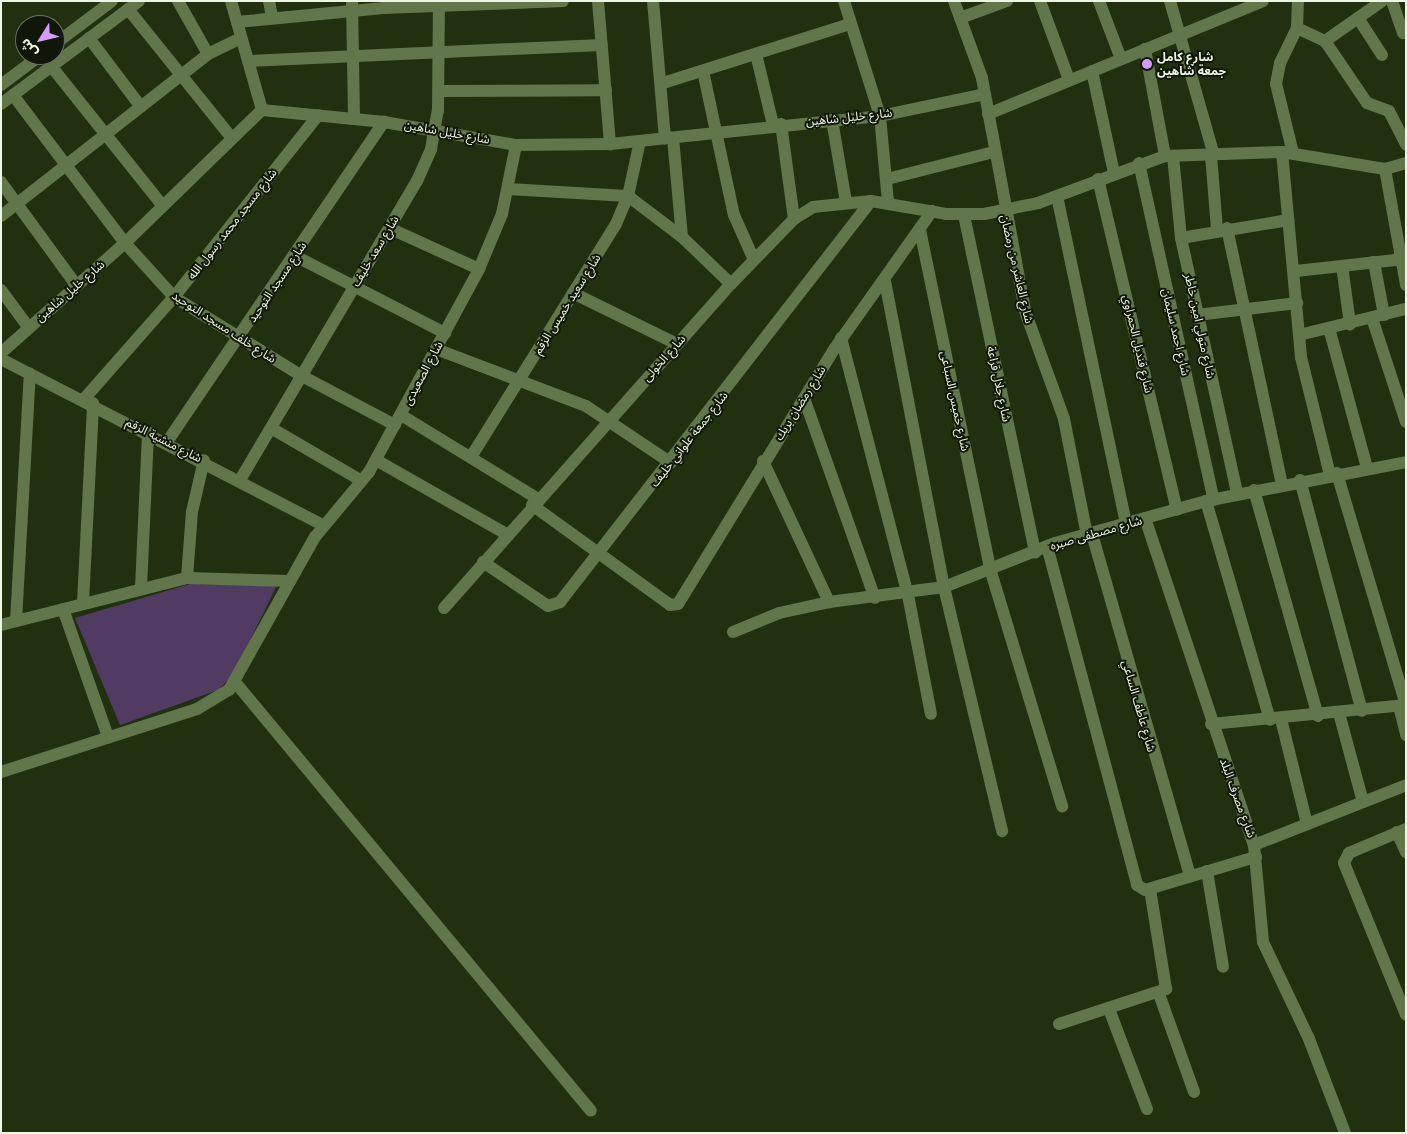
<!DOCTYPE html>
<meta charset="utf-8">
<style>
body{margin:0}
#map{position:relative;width:1407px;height:1134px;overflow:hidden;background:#21310f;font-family:Lora,"Noto Sans Arabic",serif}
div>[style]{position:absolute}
.green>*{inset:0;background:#523b63}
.minor>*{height:12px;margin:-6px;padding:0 6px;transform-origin:6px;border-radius:6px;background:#61774b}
.dots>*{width:14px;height:14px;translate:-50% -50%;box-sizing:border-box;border:2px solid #101708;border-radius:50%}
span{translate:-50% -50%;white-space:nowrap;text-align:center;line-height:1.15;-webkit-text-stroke:4px #101708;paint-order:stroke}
.poi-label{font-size:12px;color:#ebf7e2;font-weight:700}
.left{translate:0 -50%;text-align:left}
.street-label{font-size:12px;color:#ebf7e2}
.frame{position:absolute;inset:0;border:2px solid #ebf7e2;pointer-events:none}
.north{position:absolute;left:15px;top:15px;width:50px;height:50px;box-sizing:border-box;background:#101708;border:1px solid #68715f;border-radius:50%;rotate:234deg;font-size:14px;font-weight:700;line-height:20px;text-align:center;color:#ebf7e2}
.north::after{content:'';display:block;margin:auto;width:18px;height:22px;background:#d49cfc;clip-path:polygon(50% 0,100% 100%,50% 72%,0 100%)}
</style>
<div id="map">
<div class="green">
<div style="clip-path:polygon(190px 584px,277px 585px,233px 675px,218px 690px,120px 725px,75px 618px)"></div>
</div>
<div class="minor">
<div style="left:178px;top:1px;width:61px;rotate:60.5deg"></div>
<div style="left:231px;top:1px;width:113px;rotate:74.1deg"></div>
<div style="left:269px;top:1px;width:15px;rotate:79deg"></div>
<div style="left:352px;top:1px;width:118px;rotate:89deg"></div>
<div style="left:598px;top:1px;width:144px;rotate:85.2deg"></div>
<div style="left:653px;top:1px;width:138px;rotate:85deg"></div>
<div style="left:844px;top:1px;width:121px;rotate:72.6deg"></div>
<div style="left:880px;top:116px;width:86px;rotate:84.7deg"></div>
<div style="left:954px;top:1px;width:82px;rotate:70deg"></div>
<div style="left:982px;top:78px;width:237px;rotate:79.5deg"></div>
<div style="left:1025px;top:311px;width:115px;rotate:70.1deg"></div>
<div style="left:1064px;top:419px;width:118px;rotate:78.8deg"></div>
<div style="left:1040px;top:1px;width:84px;rotate:69.8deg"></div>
<div style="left:1099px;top:1px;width:62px;rotate:69.2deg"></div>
<div style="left:1170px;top:1px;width:160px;rotate:74.1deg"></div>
<div style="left:1382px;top:1px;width:70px;rotate:144.9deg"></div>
<div style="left:1325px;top:41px;width:75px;rotate:55.9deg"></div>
<div style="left:1367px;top:103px;width:23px;rotate:20deg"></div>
<div style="left:1389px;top:111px;width:38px;rotate:63deg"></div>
<div style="left:1392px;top:1px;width:34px;rotate:71deg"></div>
<div style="left:128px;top:9px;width:164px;rotate:51.2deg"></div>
<div style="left:960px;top:18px;width:50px;rotate:-19.9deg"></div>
<div style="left:1358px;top:18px;width:44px;rotate:57deg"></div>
<div style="left:237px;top:22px;width:147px;rotate:-5.5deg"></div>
<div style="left:383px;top:8px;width:180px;rotate:-2.2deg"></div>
<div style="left:1297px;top:28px;width:31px;rotate:25deg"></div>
<div style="left:89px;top:38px;width:86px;rotate:53deg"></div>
<div style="left:55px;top:44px;width:71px;rotate:-37deg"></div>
<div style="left:1145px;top:49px;width:109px;rotate:79.4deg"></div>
<div style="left:756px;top:54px;width:73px;rotate:76.5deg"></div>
<div style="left:248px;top:61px;width:354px;rotate:-2.6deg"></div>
<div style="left:51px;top:66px;width:178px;rotate:51.4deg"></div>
<div style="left:703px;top:71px;width:147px;rotate:77.9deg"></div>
<div style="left:734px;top:215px;width:49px;rotate:66deg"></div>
<div style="left:1092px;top:71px;width:104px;rotate:77.8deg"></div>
<div style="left:663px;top:83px;width:196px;rotate:-17.5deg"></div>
<div style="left:1px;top:85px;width:50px;rotate:-36.9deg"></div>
<div style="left:439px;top:91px;width:167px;rotate:-0.3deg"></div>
<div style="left:13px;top:95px;width:186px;rotate:52.9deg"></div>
<div style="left:125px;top:243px;width:73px;rotate:47.8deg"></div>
<div style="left:174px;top:297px;width:150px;rotate:31.7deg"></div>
<div style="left:302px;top:376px;width:105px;rotate:27.8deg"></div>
<div style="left:1px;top:104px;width:172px;rotate:-36.7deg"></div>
<div style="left:988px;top:114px;width:297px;rotate:-22.3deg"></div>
<div style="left:832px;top:120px;width:83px;rotate:80.3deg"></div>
<div style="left:781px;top:124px;width:96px;rotate:82.2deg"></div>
<div style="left:673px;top:138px;width:99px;rotate:84.8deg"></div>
<div style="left:1282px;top:152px;width:206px;rotate:84.7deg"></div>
<div style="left:1301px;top:357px;width:122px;rotate:76.2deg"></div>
<div style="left:1293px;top:153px;width:71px;rotate:-103.8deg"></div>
<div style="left:1276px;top:84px;width:21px;rotate:-79deg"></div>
<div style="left:1280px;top:63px;width:39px;rotate:-64deg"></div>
<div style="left:1297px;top:28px;width:27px;rotate:-88deg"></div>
<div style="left:1211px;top:155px;width:75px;rotate:85.4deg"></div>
<div style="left:1173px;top:156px;width:82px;rotate:84.4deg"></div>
<div style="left:1181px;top:238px;width:261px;rotate:77.6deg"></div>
<div style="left:1139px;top:163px;width:345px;rotate:77.5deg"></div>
<div style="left:1385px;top:169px;width:118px;rotate:79.7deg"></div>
<div style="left:887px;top:179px;width:110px;rotate:-14.2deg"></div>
<div style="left:1098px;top:179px;width:340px;rotate:76.6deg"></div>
<div style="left:1px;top:182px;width:127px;rotate:53.9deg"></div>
<div style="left:508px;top:189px;width:120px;rotate:3.3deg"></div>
<div style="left:628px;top:196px;width:68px;rotate:37.2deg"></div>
<div style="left:682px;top:237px;width:68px;rotate:43.8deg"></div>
<div style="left:1057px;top:196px;width:334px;rotate:78.1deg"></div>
<div style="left:964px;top:215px;width:345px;rotate:78.1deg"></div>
<div style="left:1px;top:216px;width:263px;rotate:-38deg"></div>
<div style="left:208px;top:54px;width:37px;rotate:-26deg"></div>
<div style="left:389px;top:228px;width:99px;rotate:24.5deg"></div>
<div style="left:1227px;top:228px;width:262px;rotate:77.9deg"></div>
<div style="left:920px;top:230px;width:349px;rotate:78.3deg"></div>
<div style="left:991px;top:572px;width:245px;rotate:73.1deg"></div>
<div style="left:1181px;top:238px;width:109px;rotate:-9.5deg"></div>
<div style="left:295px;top:256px;width:169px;rotate:27.2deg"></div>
<div style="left:1374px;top:262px;width:54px;rotate:79.3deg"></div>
<div style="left:1342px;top:266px;width:59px;rotate:82.1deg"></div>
<div style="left:1296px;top:271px;width:100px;rotate:-6.3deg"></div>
<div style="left:1395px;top:260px;width:12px;rotate:-31deg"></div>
<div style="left:885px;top:281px;width:312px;rotate:79.1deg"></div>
<div style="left:944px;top:587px;width:251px;rotate:76.6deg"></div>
<div style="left:1px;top:290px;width:47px;rotate:53.6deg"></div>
<div style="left:573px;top:293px;width:116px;rotate:26.1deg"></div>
<div style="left:1197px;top:315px;width:101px;rotate:-6.8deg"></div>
<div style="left:1372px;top:318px;width:109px;rotate:71.9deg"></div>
<div style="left:1329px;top:328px;width:145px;rotate:74.8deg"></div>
<div style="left:1299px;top:335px;width:110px;rotate:-13.7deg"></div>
<div style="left:841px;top:338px;width:266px;rotate:75.4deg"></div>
<div style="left:908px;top:595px;width:121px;rotate:79.1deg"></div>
<div style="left:436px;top:349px;width:160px;rotate:20.8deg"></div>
<div style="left:586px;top:406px;width:102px;rotate:33.8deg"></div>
<div style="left:1px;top:353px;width:166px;rotate:-41.6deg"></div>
<div style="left:125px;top:243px;width:191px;rotate:-44.2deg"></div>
<div style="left:262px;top:110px;width:123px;rotate:5.6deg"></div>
<div style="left:384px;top:122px;width:134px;rotate:9.9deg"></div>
<div style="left:516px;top:145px;width:94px;rotate:-0.6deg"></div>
<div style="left:610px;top:144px;width:271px;rotate:-5.9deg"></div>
<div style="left:880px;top:116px;width:107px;rotate:-11.8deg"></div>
<div style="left:1px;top:359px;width:362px;rotate:27.3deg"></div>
<div style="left:804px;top:398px;width:212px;rotate:70.5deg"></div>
<div style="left:84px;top:399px;width:136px;rotate:-48.6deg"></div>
<div style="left:174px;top:297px;width:232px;rotate:-51.6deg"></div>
<div style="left:401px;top:415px;width:161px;rotate:31.5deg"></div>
<div style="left:271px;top:428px;width:105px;rotate:30.2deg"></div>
<div style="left:167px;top:442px;width:387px;rotate:-55.9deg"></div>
<div style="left:471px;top:457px;width:274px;rotate:-58.1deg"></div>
<div style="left:616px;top:224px;width:30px;rotate:-67deg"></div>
<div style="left:628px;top:196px;width:56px;rotate:-77.7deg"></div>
<div style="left:376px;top:460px;width:150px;rotate:29.6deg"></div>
<div style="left:763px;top:461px;width:156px;rotate:64.9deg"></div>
<div style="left:240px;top:480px;width:347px;rotate:-59.4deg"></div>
<div style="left:417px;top:181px;width:35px;rotate:-66deg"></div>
<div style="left:431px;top:149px;width:39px;rotate:-80deg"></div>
<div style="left:438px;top:111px;width:110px;rotate:-89.5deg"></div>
<div style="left:1300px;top:480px;width:239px;rotate:75deg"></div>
<div style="left:1254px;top:490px;width:235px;rotate:74.2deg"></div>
<div style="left:1206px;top:501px;width:228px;rotate:73.7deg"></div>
<div style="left:532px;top:505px;width:170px;rotate:35.9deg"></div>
<div style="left:670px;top:605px;width:8px;rotate:-7deg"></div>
<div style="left:678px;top:604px;width:300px;rotate:-58.5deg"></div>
<div style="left:835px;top:348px;width:168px;rotate:-54.7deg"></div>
<div style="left:1145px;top:518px;width:345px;rotate:71.6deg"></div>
<div style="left:1254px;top:845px;width:97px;rotate:84.7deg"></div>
<div style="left:1263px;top:942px;width:107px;rotate:64.6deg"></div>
<div style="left:1309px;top:1039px;width:101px;rotate:69deg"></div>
<div style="left:1092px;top:534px;width:356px;rotate:74deg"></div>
<div style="left:1047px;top:546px;width:351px;rotate:75.1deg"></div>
<div style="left:1137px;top:885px;width:9px;rotate:32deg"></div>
<div style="left:1145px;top:890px;width:116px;rotate:-16.6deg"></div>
<div style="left:483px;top:562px;width:78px;rotate:34.1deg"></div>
<div style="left:548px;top:606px;width:13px;rotate:-18deg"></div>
<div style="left:560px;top:602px;width:507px;rotate:-52.2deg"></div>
<div style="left:187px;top:578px;width:66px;rotate:-85.7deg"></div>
<div style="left:192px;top:512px;width:53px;rotate:-77deg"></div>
<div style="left:141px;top:588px;width:156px;rotate:-87.4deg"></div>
<div style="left:83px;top:603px;width:200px;rotate:-87.1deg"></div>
<div style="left:444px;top:608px;width:433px;rotate:-48.5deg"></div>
<div style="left:731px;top:284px;width:91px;rotate:-45.9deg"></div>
<div style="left:794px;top:219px;width:22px;rotate:-32deg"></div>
<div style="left:813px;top:207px;width:58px;rotate:-5.9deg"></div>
<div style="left:871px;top:201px;width:76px;rotate:9.8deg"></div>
<div style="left:946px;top:214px;width:38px"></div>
<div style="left:984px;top:214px;width:55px;rotate:-11.5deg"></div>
<div style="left:1038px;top:203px;width:135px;rotate:-20.3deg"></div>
<div style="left:1165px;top:156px;width:117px;rotate:-2deg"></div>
<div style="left:1282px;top:152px;width:104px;rotate:9.4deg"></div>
<div style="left:1385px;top:169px;width:22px;rotate:-16deg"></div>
<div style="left:63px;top:609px;width:136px;rotate:70.6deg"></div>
<div style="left:16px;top:621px;width:248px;rotate:-86.8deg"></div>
<div style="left:1px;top:625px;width:192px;rotate:-14.2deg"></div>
<div style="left:187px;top:578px;width:103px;rotate:1.7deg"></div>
<div style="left:733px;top:632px;width:50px;rotate:-22.4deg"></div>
<div style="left:779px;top:613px;width:51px;rotate:-12.4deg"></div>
<div style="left:829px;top:602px;width:116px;rotate:-7.4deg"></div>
<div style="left:944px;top:587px;width:119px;rotate:-21.6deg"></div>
<div style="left:1055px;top:543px;width:157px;rotate:-15.5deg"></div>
<div style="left:1206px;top:501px;width:204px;rotate:-11deg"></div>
<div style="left:235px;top:682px;width:557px;rotate:50.31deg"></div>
<div style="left:1399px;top:706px;width:30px;rotate:76deg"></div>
<div style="left:1339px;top:713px;width:92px;rotate:74.9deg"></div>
<div style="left:1281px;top:719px;width:108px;rotate:76.1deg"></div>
<div style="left:1211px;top:724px;width:196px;rotate:-5.6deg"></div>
<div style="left:1406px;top:705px;width:242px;rotate:-106.6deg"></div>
<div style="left:1px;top:772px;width:206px;rotate:-17.8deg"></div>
<div style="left:197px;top:709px;width:37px;rotate:-31deg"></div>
<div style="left:229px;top:690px;width:176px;rotate:-60.7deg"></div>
<div style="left:315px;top:537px;width:85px;rotate:-50.3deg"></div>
<div style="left:369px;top:472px;width:231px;rotate:-61.5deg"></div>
<div style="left:479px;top:269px;width:60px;rotate:-67.3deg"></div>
<div style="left:502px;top:214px;width:70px;rotate:-78.5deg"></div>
<div style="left:1406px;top:829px;width:62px;rotate:157.2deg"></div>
<div style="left:1349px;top:853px;width:11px;rotate:117deg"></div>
<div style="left:1344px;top:863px;width:164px;rotate:67.8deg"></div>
<div style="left:1397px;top:832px;width:22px;rotate:66deg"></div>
<div style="left:1254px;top:845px;width:163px;rotate:-21.5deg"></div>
<div style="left:1207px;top:871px;width:97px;rotate:80.5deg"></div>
<div style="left:1159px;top:994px;width:104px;rotate:70.3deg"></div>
<div style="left:1109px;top:1009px;width:107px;rotate:69.2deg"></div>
<div style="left:1059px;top:1024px;width:113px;rotate:-18.1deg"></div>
<div style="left:1166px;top:989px;width:101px;rotate:-99.1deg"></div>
</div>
<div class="dots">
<div style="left:1147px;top:64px;background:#d49cfc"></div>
</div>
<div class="poi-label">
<span class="left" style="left:1157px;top:64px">شارع كامل<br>جمعة شاهين</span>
</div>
<div class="street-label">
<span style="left:849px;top:117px;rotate:-6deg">شارع خليل شاهين</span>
<span style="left:447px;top:132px;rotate:10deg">شارع خليل شاهين</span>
<span style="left:232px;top:224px;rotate:-52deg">شارع مسجد محمد رسول الله</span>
<span style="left:375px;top:251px;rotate:-59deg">شارع سعد خليف</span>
<span style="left:1017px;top:269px;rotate:77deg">شارع العاشر من رمضان</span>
<span style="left:277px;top:282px;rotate:-56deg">شارع مسجد التوحيد</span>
<span style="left:70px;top:291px;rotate:-41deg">شارع خليل شاهين</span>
<span style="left:567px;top:304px;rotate:-58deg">شارع سعيد خميس الزقم</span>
<span style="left:1200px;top:326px;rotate:78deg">شارع متولي امين خاطر</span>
<span style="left:224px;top:327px;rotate:33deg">شارع خلف مسجد التوحيد</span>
<span style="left:1176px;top:332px;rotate:77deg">شارع احمد سليمان</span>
<span style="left:1138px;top:344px;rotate:77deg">شارع قنديل الحمراوي</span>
<span style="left:664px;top:358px;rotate:-48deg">شارع الخولى</span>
<span style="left:423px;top:373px;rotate:-62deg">شارع الصعيدى</span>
<span style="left:999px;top:384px;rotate:78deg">شارع جلال قراعة</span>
<span style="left:955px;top:401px;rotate:78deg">شارع خميس السباعى</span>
<span style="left:800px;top:403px;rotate:-58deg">شارع رمضان بريك</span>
<span style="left:689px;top:439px;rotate:-52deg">شارع جمعة علواني خليف</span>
<span style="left:164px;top:440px;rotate:27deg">شارع منشية الزقم</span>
<span style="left:1096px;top:533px;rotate:-16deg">شارع مصطفى صبره</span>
<span style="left:1139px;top:706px;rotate:74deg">شارع عاطف الساعي</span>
<span style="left:1238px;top:798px;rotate:70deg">شارع مصرف البلد</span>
</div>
<div class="frame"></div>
<div class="north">ش</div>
</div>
